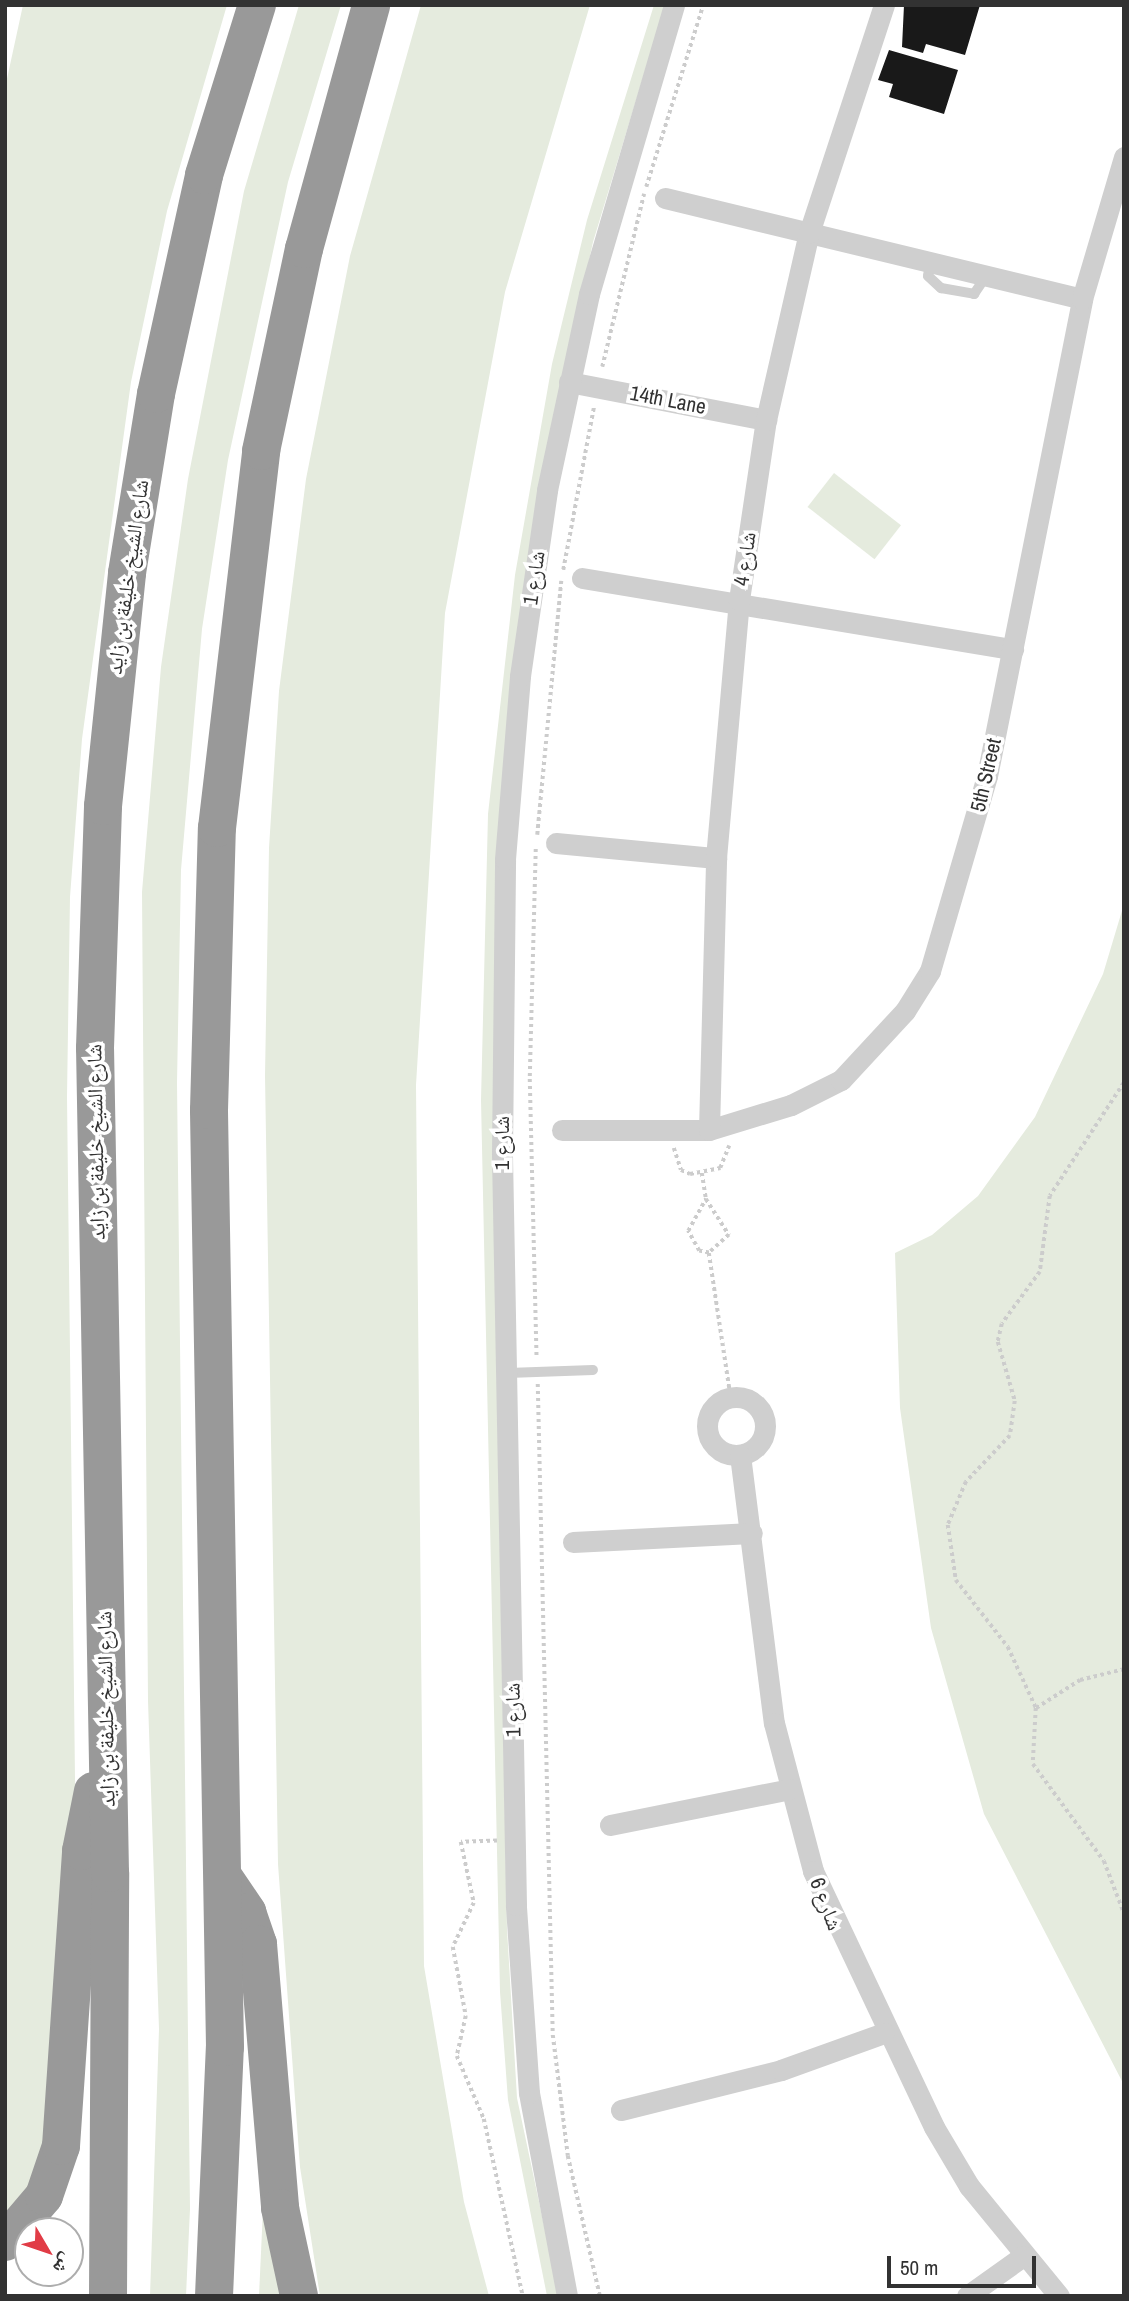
<!DOCTYPE html>
<meta charset="utf-8">
<style>
body{margin:0}
#map{position:relative;width:1129px;height:2301px;overflow:hidden;background:#fff;font-family:"Archivo Narrow","Noto Naskh Arabic",sans-serif}
div>[style]{position:absolute}
.green>*{inset:0;background:#e5ebde;transform-origin:0 0}
.building>*{inset:0;background:#191919}
.path>*{height:3.5px;margin-top:-1.75px;transform-origin:0;background:repeating-linear-gradient(90deg,#ccc 0 3.5px,transparent 0 7px)}
.lane>*{height:10px;margin:-5px;padding:0 5px;transform-origin:5px;border-radius:5px;background:#cfcfcf}
.street>*{height:21px;margin:-10.5px;padding:0 10.5px;transform-origin:10.5px;border-radius:10.5px;background:#cfcfcf}
.street>.ring{margin:-10.5px;padding:0;box-sizing:content-box;background:none;border:21px solid #cfcfcf;border-radius:50%}
.highway>*{height:38px;margin:-19px;padding:0 19px;transform-origin:19px;border-radius:19px;background:#999}
span{translate:-50% -50%;white-space:nowrap;text-align:center;line-height:1.15;-webkit-text-stroke:7px #fff;paint-order:stroke}
.street-label{font-size:21px;color:#323232}
.frame{position:absolute;inset:0;border:7px solid #323232;pointer-events:none}
.north{position:absolute;left:14px;top:2217px;width:70px;height:70px;box-sizing:border-box;background:#fff;border:2px solid #adadad;border-radius:50%;rotate:129deg;font-size:19px;font-weight:700;line-height:28px;text-align:center;color:#323232}
.north::after{content:'';display:block;margin:auto;width:24px;height:32px;background:#e13c46;clip-path:polygon(50% 0,100% 100%,50% 72%,0 100%)}
.scale{position:absolute;left:887px;top:2256px;width:149px;height:32px;box-sizing:border-box;border:4px solid #323232;border-top:0;padding-left:9px;font-size:21px;line-height:24px;white-space:nowrap;color:#323232;-webkit-text-stroke:5px #fff;paint-order:stroke}
</style>
<div id="map">
<div class="green">
<div style="clip-path:polygon(23px 5px,227px 5px,167px 211px,131px 382px,82px 739px,70px 897px,67px 1097px,76px 1863px,52px 2156px,5px 2234px,5px 88px)"></div>
<div style="clip-path:polygon(299px 5px,341px 5px,288px 182px,228px 460px,202px 629px,181px 870px,177px 1083px,190px 2209px,186px 2296px,150px 2296px,159px 2029px,148px 1701px,142px 892px,161px 667px,188px 479px,244px 191px)"></div>
<div style="clip-path:polygon(421px 5px,590px 5px,505px 292px,445px 613px,416px 1085px,424px 1966px,464px 2202px,489px 2296px,320px 2296px,300px 2167px,278px 1864px,265px 1076px,269px 848px,279px 691px,306px 479px,350px 256px)"></div>
<div style="clip-path:polygon(654px 5px,665px 5px,593px 242px,537px 501px,496px 860px,493px 1169px,507px 1929px,517px 2098px,559px 2296px,547px 2296px,508px 2100px,500px 1992px,481px 1100px,488px 814px,515px 575px,552px 364px,587px 220px)"></div>
<div style="left:834px;top:473px;width:85px;height:43px;rotate:38deg"></div>
<div style="clip-path:polygon(1124px 904px,1124px 2085px,984px 1814px,931px 1628px,900px 1408px,895px 1253px,932px 1235px,978px 1196px,1035px 1117px,1103px 974px)"></div>
<div style="clip-path:polygon(263px 2209px,281px 2296px,259px 2296px)"></div>
</div>
<div class="building">
<div style="clip-path:polygon(904px 5px,980px 5px,965px 55px,926px 44px,923px 53px,902px 47px)"></div>
<div style="clip-path:polygon(889px 50px,958px 70px,944px 114px,889px 97px,893px 84px,878px 80px)"></div>
</div>
<div class="path">
<div style="left:646px;top:187px;width:191px;rotate:-72.6deg"></div>
<div style="left:602px;top:367px;width:178px;rotate:-76.4deg"></div>
<div style="left:563px;top:570px;width:167px;rotate:-79.3deg"></div>
<div style="left:537px;top:835px;width:255px;rotate:-84.6deg"></div>
<div style="left:536px;top:849px;width:230px;rotate:91.5deg"></div>
<div style="left:530px;top:1079px;width:280px;rotate:88.6deg"></div>
<div style="left:1124px;top:1083px;width:135px;rotate:123.2deg"></div>
<div style="left:1050px;top:1196px;width:77px;rotate:97.5deg"></div>
<div style="left:1040px;top:1272px;width:64px;rotate:126.2deg"></div>
<div style="left:1002px;top:1324px;width:18px;rotate:103deg"></div>
<div style="left:998px;top:1342px;width:61px;rotate:73.9deg"></div>
<div style="left:1015px;top:1401px;width:35px;rotate:98deg"></div>
<div style="left:1010px;top:1436px;width:64px;rotate:133.7deg"></div>
<div style="left:966px;top:1482px;width:47px;rotate:112.7deg"></div>
<div style="left:948px;top:1525px;width:56px;rotate:81.7deg"></div>
<div style="left:956px;top:1580px;width:85px;rotate:52.2deg"></div>
<div style="left:1008px;top:1647px;width:67px;rotate:65.3deg"></div>
<div style="left:1036px;top:1708px;width:56px;rotate:93.1deg"></div>
<div style="left:1033px;top:1764px;width:120px;rotate:53.8deg"></div>
<div style="left:1104px;top:1861px;width:56px;rotate:69deg"></div>
<div style="left:674px;top:1148px;width:23px;rotate:72deg"></div>
<div style="left:681px;top:1170px;width:10px;rotate:24deg"></div>
<div style="left:690px;top:1174px;width:31px;rotate:-11deg"></div>
<div style="left:720px;top:1168px;width:24px;rotate:-68deg"></div>
<div style="left:702px;top:1173px;width:26px;rotate:81deg"></div>
<div style="left:706px;top:1199px;width:43px;rotate:57.4deg"></div>
<div style="left:729px;top:1235px;width:27px;rotate:138deg"></div>
<div style="left:709px;top:1253px;width:10px;rotate:-169deg"></div>
<div style="left:699px;top:1251px;width:23px;rotate:-119deg"></div>
<div style="left:688px;top:1231px;width:37px;rotate:-61deg"></div>
<div style="left:709px;top:1253px;width:147px;rotate:81.4deg"></div>
<div style="left:538px;top:1384px;width:651px;rotate:88.68deg"></div>
<div style="left:553px;top:2035px;width:122px;rotate:82.9deg"></div>
<div style="left:568px;top:2156px;width:144px;rotate:77.1deg"></div>
<div style="left:1036px;top:1708px;width:52px;rotate:-32.5deg"></div>
<div style="left:1080px;top:1680px;width:45px;rotate:-14deg"></div>
<div style="left:497px;top:1841px;width:36px;rotate:178deg"></div>
<div style="left:461px;top:1842px;width:62px;rotate:78deg"></div>
<div style="left:474px;top:1903px;width:49px;rotate:115.5deg"></div>
<div style="left:453px;top:1947px;width:70px;rotate:79.3deg"></div>
<div style="left:466px;top:2016px;width:41px;rotate:102.7deg"></div>
<div style="left:457px;top:2056px;width:69px;rotate:66.8deg"></div>
<div style="left:484px;top:2119px;width:181px;rotate:77.6deg"></div>
</div>
<div class="lane">
<div style="left:930px;top:262px;width:14px;rotate:98deg"></div>
<div style="left:928px;top:276px;width:18px;rotate:43deg"></div>
<div style="left:941px;top:288px;width:34px;rotate:10deg"></div>
<div style="left:974px;top:294px;width:22px;rotate:-56deg"></div>
<div style="left:506px;top:1373px;width:87px;rotate:-2deg"></div>
</div>
<div class="street">
<div style="left:665px;top:198px;width:429px;rotate:13.6deg"></div>
<div style="left:569px;top:382px;width:201px;rotate:10.9deg"></div>
<div style="left:582px;top:578px;width:437px;rotate:9.4deg"></div>
<div style="left:556px;top:843px;width:161px;rotate:5.4deg"></div>
<div style="left:562px;top:1130px;width:147px"></div>
<div style="left:709px;top:1130px;width:86px;rotate:-17deg"></div>
<div style="left:791px;top:1105px;width:56px;rotate:-26.6deg"></div>
<div style="left:841px;top:1080px;width:94px;rotate:-47.2deg"></div>
<div style="left:905px;top:1011px;width:47px;rotate:-58deg"></div>
<div style="left:930px;top:971px;width:203px;rotate:-73.7deg"></div>
<div style="left:987px;top:776px;width:486px;rotate:-78.7deg"></div>
<div style="left:1082px;top:299px;width:148px;rotate:-73.5deg"></div>
<div style="left:709px;top:1130px;width:272px;rotate:-88.5deg"></div>
<div style="left:716px;top:858px;width:259px;rotate:-84.9deg"></div>
<div style="left:739px;top:600px;width:182px;rotate:-81.5deg"></div>
<div style="left:766px;top:420px;width:192px;rotate:-77.1deg"></div>
<div style="left:809px;top:233px;width:240px;rotate:-71.8deg"></div>
<div class="ring" style="left:707px;top:1397px;width:37px;height:37px"></div>
<div style="left:740px;top:1455px;width:270px;rotate:82.8deg"></div>
<div style="left:774px;top:1723px;width:153px;rotate:75.2deg"></div>
<div style="left:813px;top:1871px;width:283px;rotate:64.7deg"></div>
<div style="left:934px;top:2127px;width:69px;rotate:59.3deg"></div>
<div style="left:969px;top:2186px;width:142px;rotate:50.7deg"></div>
<div style="left:573px;top:1542px;width:179px;rotate:-2.9deg"></div>
<div style="left:610px;top:1825px;width:184px;rotate:-11.3deg"></div>
<div style="left:621px;top:2110px;width:165px;rotate:-14deg"></div>
<div style="left:781px;top:2070px;width:109px;rotate:-19.8deg"></div>
<div style="left:567px;top:2296px;width:207px;rotate:-100.6deg"></div>
<div style="left:529px;top:2093px;width:188px;rotate:-94deg"></div>
<div style="left:516px;top:1905px;width:752px;rotate:-91.07deg"></div>
<div style="left:502px;top:1153px;width:294px;rotate:-89.4deg"></div>
<div style="left:505px;top:859px;width:184px;rotate:-85.3deg"></div>
<div style="left:520px;top:676px;width:188px;rotate:-81.7deg"></div>
<div style="left:547px;top:490px;width:200px;rotate:-77.9deg"></div>
<div style="left:589px;top:294px;width:301px;rotate:-73.6deg"></div>
<div style="left:967px;top:2296px;width:69px;rotate:-35.5deg"></div>
</div>
<div class="highway">
<div style="left:225px;top:1879px;width:40px;rotate:56deg"></div>
<div style="left:247px;top:1912px;width:34px;rotate:71deg"></div>
<div style="left:258px;top:1944px;width:265px;rotate:85.2deg"></div>
<div style="left:280px;top:2208px;width:90px;rotate:77.8deg"></div>
<div style="left:5px;top:2242px;width:60px;rotate:-49.7deg"></div>
<div style="left:44px;top:2196px;width:53px;rotate:-71.2deg"></div>
<div style="left:61px;top:2146px;width:296px;rotate:-86.1deg"></div>
<div style="left:81px;top:1851px;width:61px;rotate:-78.7deg"></div>
<div style="left:108px;top:2296px;width:423px;rotate:-89.7deg"></div>
<div style="left:110px;top:1873px;width:825px;rotate:-91.04deg"></div>
<div style="left:95px;top:1048px;width:242px;rotate:-88.1deg"></div>
<div style="left:103px;top:806px;width:234px;rotate:-84.1deg"></div>
<div style="left:127px;top:573px;width:181px;rotate:-80.8deg"></div>
<div style="left:156px;top:394px;width:224px;rotate:-77.6deg"></div>
<div style="left:204px;top:175px;width:178px;rotate:-72.7deg"></div>
<div style="left:214px;top:2296px;width:249px;rotate:-87.5deg"></div>
<div style="left:225px;top:2047px;width:937px;rotate:-90.98deg"></div>
<div style="left:209px;top:1110px;width:282px;rotate:-88.4deg"></div>
<div style="left:217px;top:828px;width:380px;rotate:-83.3deg"></div>
<div style="left:261px;top:451px;width:207px;rotate:-78deg"></div>
<div style="left:304px;top:249px;width:253px;rotate:-74.6deg"></div>
</div>
<div class="street-label">
<span style="left:668px;top:400px;rotate:11deg">14th Lane</span>
<span style="left:745px;top:559px;rotate:-82deg">شارع 4</span>
<span style="left:128px;top:577px;rotate:-82deg">شارع الشيخ خليفة بن زايد</span>
<span style="left:534px;top:578px;rotate:-82deg">شارع 1</span>
<span style="left:986px;top:775px;rotate:-77deg">5th Street</span>
<span style="left:96px;top:1142px;rotate:-91deg">شارع الشيخ خليفة بن زايد</span>
<span style="left:502px;top:1143px;rotate:-90deg">شارع 1</span>
<span style="left:106px;top:1709px;rotate:-91deg">شارع الشيخ خليفة بن زايد</span>
<span style="left:513px;top:1710px;rotate:-91deg">شارع 1</span>
<span style="left:826px;top:1904px;rotate:69deg">شارع 6</span>
</div>
<div class="frame"></div>
<div class="north">ش</div>
<div class="scale">50 m</div>
</div>
